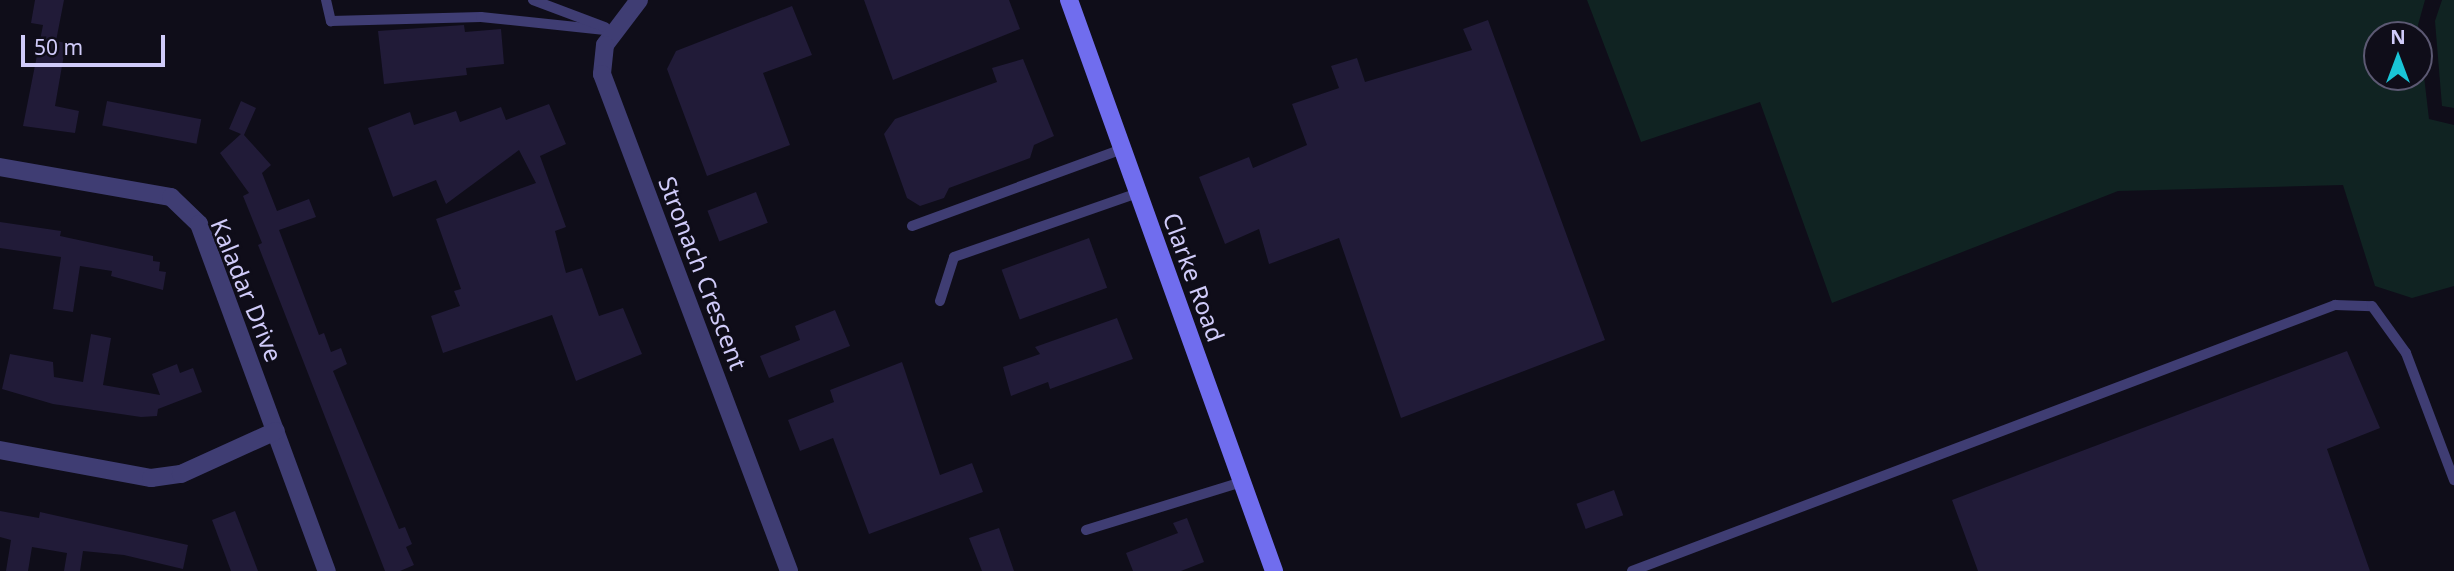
<!DOCTYPE html>
<style>
body{margin:0}
#map{position:relative;width:2454px;height:571px;overflow:hidden;background:#0f0d19;font-family:"Noto Sans",sans-serif}
div>[style]{position:absolute}
.green>*{inset:0;background:#102322}
.building>*{inset:0;background:#211b38;transform-origin:0 0}
.lane>*{height:10px;margin:-5px;padding:0 5px;transform-origin:5px;border-radius:5px;background:#3f3d73}
.street>*{height:18px;margin:-9px;padding:0 9px;transform-origin:9px;border-radius:9px;background:#3f3d73}
.secondary>*{height:18px;margin:-9px;padding:0 9px;transform-origin:9px;border-radius:9px;background:#706dee}
span{translate:-50% -50%;white-space:nowrap;text-align:center;line-height:1.15;-webkit-text-stroke:5px #0f0d19;paint-order:stroke}
.street-label{font-size:24px;color:#d0cbf9}
.north{position:absolute;left:2363px;top:21px;width:70px;height:70px;box-sizing:border-box;background:#0f0d19;border:2px solid #5c5973;border-radius:50%;rotate:0deg;font-size:19px;font-weight:700;line-height:28px;text-align:center;color:#d0cbf9}
.north::after{content:'';display:block;margin:auto;width:24px;height:32px;background:#19c5d7;clip-path:polygon(50% 0,100% 100%,50% 72%,0 100%)}
.scale{position:absolute;left:21px;top:35px;width:144px;height:32px;box-sizing:border-box;border:4px solid #d0cbf9;border-top:0;padding-left:9px;font-size:21px;line-height:24px;white-space:nowrap;color:#d0cbf9;-webkit-text-stroke:5px #0f0d19;paint-order:stroke}
</style>
<div id="map">
<div class="green">
<div style="clip-path:polygon(evenodd,1587px 0,2425px 0,2418px 25px,2429px 119px,2454px 125px,2454px 286px,2412px 298px,2375px 286px,2343px 185px,2118px 191px,1832px 303px,1760px 102px,1641px 142px,1587px 0,2377px 35px,2419px 35px,2419px 77px,2377px 77px,2377px 35px)"></div>
<div style="clip-path:polygon(2442px 0,2454px 0,2454px 108px,2442px 106px,2435px 21px)"></div>
</div>
<div class="building">
<div style="clip-path:polygon(35px 0,64px 0,56px 41px,66px 43px,55px 106px,79px 111px,75px 133px,23px 126px,43px 25px,31px 23px)"></div>
<div style="clip-path:polygon(864px 0,1009px 0,1020px 29px,893px 80px)"></div>
<div style="clip-path:polygon(792px 6px,812px 55px,763px 73px,790px 145px,707px 176px,667px 69px,676px 51px)"></div>
<div style="clip-path:polygon(1488px 20px,1605px 340px,1401px 418px,1339px 238px,1269px 264px,1259px 229px,1225px 244px,1199px 177px,1249px 157px,1253px 168px,1307px 145px,1292px 104px,1339px 88px,1331px 66px,1357px 58px,1365px 82px,1472px 50px,1463px 29px)"></div>
<div style="clip-path:polygon(464px 25px,465px 32px,501px 29px,504px 64px,466px 68px,467px 75px,384px 84px,378px 31px)"></div>
<div style="clip-path:polygon(1023px 59px,1054px 136px,1034px 145px,1030px 158px,949px 188px,944px 198px,920px 206px,907px 198px,884px 134px,895px 119px,997px 82px,992px 68px)"></div>
<div style="left:107px;top:101px;width:96px;height:25px;rotate:11deg"></div>
<div style="clip-path:polygon(241px 101px,256px 108px,244px 135px,271px 165px,262px 173px,277px 211px,309px 199px,316px 217px,279px 230px,319px 335px,324px 333px,331px 352px,341px 348px,347px 364px,333px 371px,399px 529px,405px 527px,412px 544px,406px 547px,414px 565px,400px 571px,385px 571px,258px 245px,262px 243px,243px 196px,249px 193px,220px 153px,241px 134px,229px 129px)"></div>
<div style="clip-path:polygon(549px 104px,566px 144px,540px 156px,566px 227px,555px 231px,566px 273px,582px 268px,599px 316px,623px 308px,642px 354px,576px 381px,552px 315px,443px 353px,431px 316px,460px 306px,454px 291px,461px 289px,436px 219px,536px 183px,519px 150px,446px 204px,436px 180px,393px 197px,368px 128px,410px 112px,414px 125px,456px 111px,460px 122px,501px 107px,506px 120px)"></div>
<div style="left:756px;top:192px;width:33px;height:52px;rotate:69deg"></div>
<div style="clip-path:polygon(0 222px,61px 231px,60px 236px,153px 256px,153px 261px,160px 262px,159px 271px,166px 272px,163px 290px,111px 276px,112px 271px,80px 266px,73px 312px,53px 309px,61px 257px,0 248px)"></div>
<div style="left:1089px;top:238px;width:53px;height:93px;rotate:70deg"></div>
<div style="clip-path:polygon(835px 310px,850px 346px,769px 378px,760px 356px,800px 340px,795px 326px)"></div>
<div style="clip-path:polygon(1117px 318px,1133px 359px,1050px 389px,1048px 382px,1011px 396px,1003px 367px,1040px 354px,1035px 347px)"></div>
<div style="clip-path:polygon(91px 334px,111px 338px,103px 385px,160px 395px,152px 374px,177px 364px,180px 373px,193px 368px,202px 392px,158px 409px,157px 416px,141px 417px,53px 404px,2px 389px,10px 354px,53px 362px,54px 377px,83px 382px)"></div>
<div style="clip-path:polygon(2347px 351px,2380px 428px,2327px 449px,2370px 571px,1978px 571px,1952px 500px)"></div>
<div style="clip-path:polygon(902px 362px,940px 475px,972px 463px,983px 492px,869px 534px,833px 438px,800px 451px,788px 420px,834px 402px,830px 390px)"></div>
<div style="left:1614px;top:490px;width:27px;height:40px;rotate:70deg"></div>
<div style="clip-path:polygon(0 511px,39px 518px,40px 512px,188px 545px,183px 569px,124px 555px,83px 551px,80px 571px,64px 571px,67px 553px,32px 547px,28px 571px,6px 571px,11px 540px,0 537px)"></div>
<div style="clip-path:polygon(235px 511px,258px 571px,231px 571px,212px 520px)"></div>
<div style="clip-path:polygon(1187px 518px,1204px 562px,1181px 571px,1133px 571px,1126px 553px,1178px 533px,1173px 523px)"></div>
<div style="clip-path:polygon(999px 528px,1014px 571px,982px 571px,969px 538px)"></div>
</div>
<div class="lane">
<div style="left:326px;top:0;width:22px;rotate:77deg"></div>
<div style="left:331px;top:21px;width:150px;rotate:-1.5deg"></div>
<div style="left:481px;top:17px;width:134px;rotate:6deg"></div>
<div style="left:533px;top:0;width:77px;rotate:20.6deg"></div>
<div style="left:912px;top:226px;width:224px;rotate:-20.1deg"></div>
<div style="left:940px;top:301px;width:46px;rotate:-72.3deg"></div>
<div style="left:954px;top:257px;width:195px;rotate:-19.2deg"></div>
<div style="left:1086px;top:530px;width:163px;rotate:-17.1deg"></div>
<div style="left:1632px;top:571px;width:752px;rotate:-20.73deg"></div>
<div style="left:2335px;top:305px;width:37px;rotate:2deg"></div>
<div style="left:2372px;top:306px;width:58px;rotate:54.1deg"></div>
<div style="left:2406px;top:353px;width:136px;rotate:69.3deg"></div>
</div>
<div class="street">
<div style="left:639px;top:0;width:56px;rotate:127.1deg"></div>
<div style="left:605px;top:45px;width:29px;rotate:96deg"></div>
<div style="left:602px;top:74px;width:531px;rotate:69.38deg"></div>
<div style="left:0;top:167px;width:174px;rotate:10deg"></div>
<div style="left:171px;top:197px;width:39px;rotate:44deg"></div>
<div style="left:199px;top:224px;width:370px;rotate:69.8deg"></div>
<div style="left:0;top:450px;width:154px;rotate:10.5deg"></div>
<div style="left:151px;top:478px;width:30px;rotate:-8deg"></div>
<div style="left:181px;top:474px;width:104px;rotate:-24.4deg"></div>
</div>
<div class="secondary">
<div style="left:1069px;top:0;width:607px;rotate:70.25deg"></div>
</div>
<div class="street-label">
<span style="left:703px;top:273px;rotate:69deg">Stronach Crescent</span>
<span style="left:1194px;top:277px;rotate:70deg">Clarke Road</span>
<span style="left:247px;top:290px;rotate:68deg">Kaladar Drive</span>
</div>
<div class="north">N</div>
<div class="scale">50 m</div>
</div>
